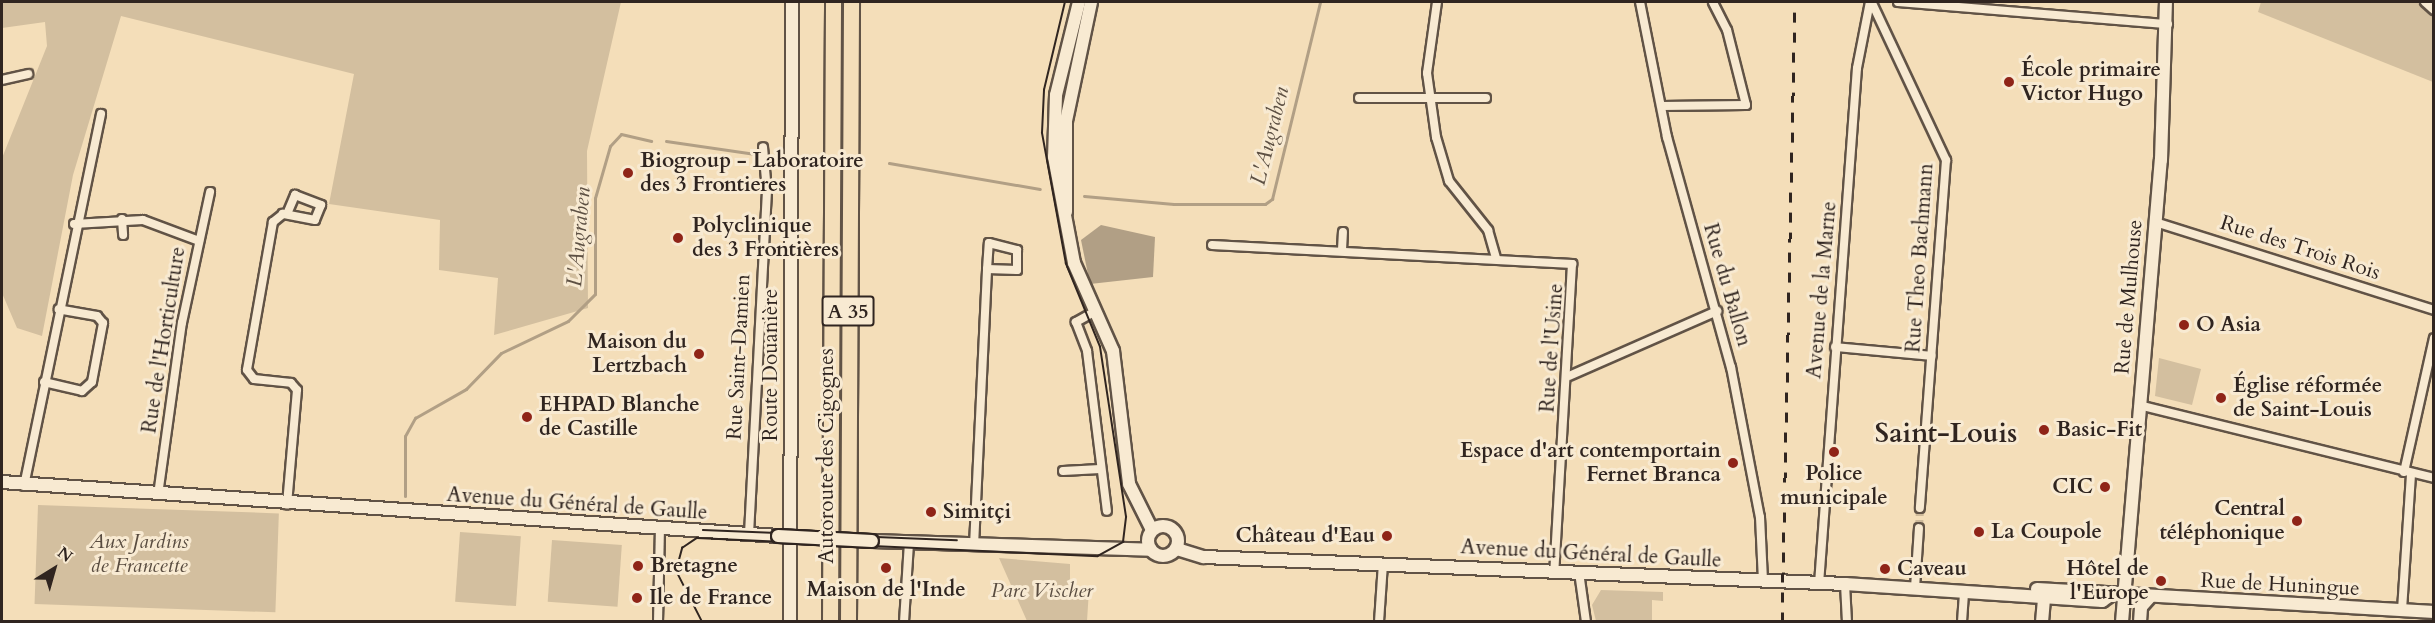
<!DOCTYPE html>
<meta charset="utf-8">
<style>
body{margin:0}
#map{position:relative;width:2435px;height:623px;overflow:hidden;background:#f4deb9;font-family:Cardo,serif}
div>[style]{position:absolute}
.green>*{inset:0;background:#d3bf9f;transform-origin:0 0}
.water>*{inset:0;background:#b19f85}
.stream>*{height:3px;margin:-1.5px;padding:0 1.5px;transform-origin:1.5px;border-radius:1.5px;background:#b19f85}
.street-tunnel>*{height:8px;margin-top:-4px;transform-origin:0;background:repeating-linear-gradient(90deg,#cdb99a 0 8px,transparent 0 12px)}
.roads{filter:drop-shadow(2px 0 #615346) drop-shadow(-2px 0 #615346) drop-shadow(0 2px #615346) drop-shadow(0 -2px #615346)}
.street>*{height:8px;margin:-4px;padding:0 4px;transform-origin:4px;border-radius:4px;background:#f8ead2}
.secondary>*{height:12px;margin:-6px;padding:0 6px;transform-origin:6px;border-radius:6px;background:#f8ead2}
.secondary>.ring{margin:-6px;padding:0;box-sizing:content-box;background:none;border:12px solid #f8ead2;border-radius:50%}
.highway>*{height:15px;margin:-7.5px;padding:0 7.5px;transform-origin:7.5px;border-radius:7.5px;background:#f4deb9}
.tram>*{height:1.5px;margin:-0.75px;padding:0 0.75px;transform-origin:0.75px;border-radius:0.75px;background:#302520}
.rail>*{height:3px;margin-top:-1.5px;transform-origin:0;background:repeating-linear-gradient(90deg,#302520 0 10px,transparent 0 20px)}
.bridges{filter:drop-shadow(2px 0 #302520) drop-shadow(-2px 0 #302520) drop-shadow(0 2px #302520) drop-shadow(0 -2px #302520)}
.secondary-bridge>*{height:12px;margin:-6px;padding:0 6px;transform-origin:6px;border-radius:6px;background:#f8ead2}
.dots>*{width:16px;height:16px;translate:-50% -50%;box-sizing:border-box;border:3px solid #f8ead2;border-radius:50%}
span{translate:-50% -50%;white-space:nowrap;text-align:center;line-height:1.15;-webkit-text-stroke:6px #f8ead2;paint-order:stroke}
.shield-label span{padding:2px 4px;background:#f8ead2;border:2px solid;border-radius:4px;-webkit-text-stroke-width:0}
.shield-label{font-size:20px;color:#302520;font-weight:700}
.poi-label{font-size:21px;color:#302520;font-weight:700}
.left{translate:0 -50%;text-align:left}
.right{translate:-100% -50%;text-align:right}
.street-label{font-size:21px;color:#302520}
.park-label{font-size:21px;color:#594c40;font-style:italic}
.water-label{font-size:22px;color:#5d5043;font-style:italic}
.district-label{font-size:27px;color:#302520;font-weight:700}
.frame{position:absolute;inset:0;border:3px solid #302520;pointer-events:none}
.north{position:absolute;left:24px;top:539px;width:60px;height:60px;-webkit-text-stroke:4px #f8ead2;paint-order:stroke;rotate:37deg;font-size:16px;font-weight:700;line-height:24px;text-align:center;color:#302520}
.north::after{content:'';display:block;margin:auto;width:21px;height:27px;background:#302520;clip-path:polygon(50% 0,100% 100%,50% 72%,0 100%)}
</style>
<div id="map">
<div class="green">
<div style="clip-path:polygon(2px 2px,621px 2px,587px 151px,588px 308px,494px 335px,498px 278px,439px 270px,440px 220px,329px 204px,354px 74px,121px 16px,73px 175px,42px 336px,17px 328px,2px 293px,2px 158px,47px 46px,45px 22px,2px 28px)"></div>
<div style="clip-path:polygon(2261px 2px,2419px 2px,2433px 17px,2433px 82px,2258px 12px)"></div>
<div style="clip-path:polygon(2159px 358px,2201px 369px,2192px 405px,2155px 396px)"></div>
<div style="left:38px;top:505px;width:241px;height:99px;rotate:2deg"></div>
<div style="left:460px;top:532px;width:61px;height:70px;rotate:4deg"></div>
<div style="left:552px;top:540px;width:70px;height:62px;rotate:4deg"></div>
<div style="clip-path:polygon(999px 558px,1070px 564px,1070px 588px,1089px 590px,1087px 621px,1027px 621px)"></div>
<div style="clip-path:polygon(1601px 590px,1663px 592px,1663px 601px,1652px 600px,1652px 621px,1596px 621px,1592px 605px)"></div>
</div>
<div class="water">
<div style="clip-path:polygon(1101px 225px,1155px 237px,1153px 277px,1090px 284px,1081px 240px)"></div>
</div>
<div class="stream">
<div style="left:666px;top:141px;width:90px;rotate:8.3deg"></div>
<div style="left:769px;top:156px;width:9px;rotate:21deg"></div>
<div style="left:889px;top:163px;width:153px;rotate:9.8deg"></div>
<div style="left:1084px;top:196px;width:90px;rotate:5.1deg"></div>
<div style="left:1174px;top:204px;width:91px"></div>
<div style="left:1265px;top:204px;width:9px;rotate:-36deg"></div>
<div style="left:1272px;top:199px;width:203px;rotate:-76.3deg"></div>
<div style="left:405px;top:496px;width:60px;rotate:-90deg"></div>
<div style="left:405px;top:436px;width:21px;rotate:-61deg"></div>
<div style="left:415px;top:418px;width:59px;rotate:-29.6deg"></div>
<div style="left:466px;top:389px;width:50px;rotate:-45.8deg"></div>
<div style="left:501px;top:353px;width:74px;rotate:-25.5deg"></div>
<div style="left:568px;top:321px;width:38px;rotate:-45deg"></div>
<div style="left:595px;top:294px;width:96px;rotate:-90deg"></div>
<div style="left:595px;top:198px;width:54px;rotate:-73.9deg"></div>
<div style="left:610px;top:146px;width:16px;rotate:-47deg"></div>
<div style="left:621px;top:134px;width:31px;rotate:13deg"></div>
</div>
<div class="street-tunnel">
<div style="left:1919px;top:528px;width:20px;rotate:-87deg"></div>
</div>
<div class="roads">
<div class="street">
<div style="left:1437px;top:2px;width:72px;rotate:98deg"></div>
<div style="left:1427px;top:73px;width:65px;rotate:82deg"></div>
<div style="left:1436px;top:137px;width:46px;rotate:73.5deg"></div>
<div style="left:1449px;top:181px;width:63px;rotate:51.5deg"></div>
<div style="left:1488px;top:230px;width:29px;rotate:74deg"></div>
<div style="left:1640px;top:2px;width:138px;rotate:78.7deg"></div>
<div style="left:1667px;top:137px;width:239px;rotate:74.5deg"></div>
<div style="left:1731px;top:367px;width:153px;rotate:79.1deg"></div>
<div style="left:1760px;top:517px;width:64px;rotate:87.3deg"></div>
<div style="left:1898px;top:2px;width:271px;rotate:4.7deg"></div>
<div style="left:2425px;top:2px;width:12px;rotate:42deg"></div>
<div style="left:1872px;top:3px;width:174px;rotate:64.8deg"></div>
<div style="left:1946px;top:160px;width:349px;rotate:94.3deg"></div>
<div style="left:2px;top:80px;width:27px;rotate:-13deg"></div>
<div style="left:1359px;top:98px;width:127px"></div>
<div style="left:1662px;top:106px;width:84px;rotate:-0.7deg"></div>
<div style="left:1746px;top:105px;width:77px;rotate:-104.2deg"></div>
<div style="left:1727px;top:30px;width:31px;rotate:-117deg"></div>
<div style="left:287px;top:214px;width:21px;rotate:-67deg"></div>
<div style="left:295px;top:195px;width:28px;rotate:21deg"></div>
<div style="left:321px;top:205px;width:16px;rotate:112deg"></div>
<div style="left:315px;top:220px;width:33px;rotate:-169deg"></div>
<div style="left:283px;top:214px;width:13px;rotate:141deg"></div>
<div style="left:273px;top:222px;width:150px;rotate:100deg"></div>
<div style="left:247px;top:370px;width:11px;rotate:52deg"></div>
<div style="left:254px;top:379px;width:37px;rotate:6deg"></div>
<div style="left:291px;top:383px;width:9px;rotate:49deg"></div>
<div style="left:297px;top:390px;width:115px;rotate:95deg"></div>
<div style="left:122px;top:219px;width:16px;rotate:86deg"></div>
<div style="left:2155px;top:222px;width:293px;rotate:17.5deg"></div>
<div style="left:74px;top:224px;width:69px;rotate:-3.3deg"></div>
<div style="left:143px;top:220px;width:60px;rotate:20.6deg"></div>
<div style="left:1212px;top:245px;width:361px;rotate:3deg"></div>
<div style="left:1572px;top:264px;width:309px;rotate:93.3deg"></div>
<div style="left:1342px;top:250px;width:18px;rotate:-87deg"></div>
<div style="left:1094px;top:312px;width:21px;rotate:151deg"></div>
<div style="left:1076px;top:322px;width:31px;rotate:69deg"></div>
<div style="left:1087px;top:351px;width:161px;rotate:82.9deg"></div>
<div style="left:1835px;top:347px;width:97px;rotate:5.3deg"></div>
<div style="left:1569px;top:376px;width:162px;rotate:-23.7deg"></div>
<div style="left:44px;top:382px;width:39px;rotate:13deg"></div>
<div style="left:82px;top:391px;width:13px;rotate:-42deg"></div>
<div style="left:92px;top:382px;width:60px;rotate:-79.4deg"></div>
<div style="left:103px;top:323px;width:9px;rotate:-131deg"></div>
<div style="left:97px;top:316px;width:39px;rotate:-170deg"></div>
<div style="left:2139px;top:405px;width:304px;rotate:13.9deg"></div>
<div style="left:1063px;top:471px;width:37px;rotate:-3deg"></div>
<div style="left:2404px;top:472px;width:137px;rotate:-77.4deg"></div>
<div style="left:24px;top:486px;width:380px;rotate:-78.3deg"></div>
<div style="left:158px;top:495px;width:174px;rotate:-82.1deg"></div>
<div style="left:182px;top:323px;width:134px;rotate:-77.9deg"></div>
<div style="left:749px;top:534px;width:343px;rotate:-87deg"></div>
<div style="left:767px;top:191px;width:44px;rotate:-95.2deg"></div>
<div style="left:974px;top:546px;width:277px;rotate:-87.3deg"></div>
<div style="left:987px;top:269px;width:26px;rotate:-86deg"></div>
<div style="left:989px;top:243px;width:29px;rotate:14deg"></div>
<div style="left:1017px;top:250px;width:20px;rotate:90deg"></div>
<div style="left:1017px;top:270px;width:30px;rotate:-178deg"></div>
<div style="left:1579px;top:572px;width:50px;rotate:82deg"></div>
<div style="left:1819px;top:584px;width:517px;rotate:-85.79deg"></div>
<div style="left:1857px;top:68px;width:67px;rotate:-78.9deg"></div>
<div style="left:1845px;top:584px;width:38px;rotate:87deg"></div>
<div style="left:1915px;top:588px;width:60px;rotate:-86.2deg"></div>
<div style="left:2402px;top:610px;width:137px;rotate:-86.2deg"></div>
<div style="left:658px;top:622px;width:92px;rotate:-88.8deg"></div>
<div style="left:904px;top:622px;width:80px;rotate:-86.4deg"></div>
<div style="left:1379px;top:622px;width:58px;rotate:-86.1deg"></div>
<div style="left:1962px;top:622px;width:31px;rotate:-86deg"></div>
</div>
<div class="secondary">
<div style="left:1079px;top:2px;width:96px;rotate:103.9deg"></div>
<div style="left:1056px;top:95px;width:62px;rotate:91.8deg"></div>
<div style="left:1054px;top:157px;width:108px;rotate:79.3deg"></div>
<div style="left:1074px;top:263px;width:96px;rotate:66.1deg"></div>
<div style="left:1113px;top:351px;width:134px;rotate:83.1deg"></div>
<div style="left:1129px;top:484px;width:51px;rotate:63.4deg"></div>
<div style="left:1066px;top:212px;width:91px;rotate:-90deg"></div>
<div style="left:1066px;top:121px;width:122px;rotate:-78.1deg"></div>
<div style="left:2px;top:482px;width:778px;rotate:3.98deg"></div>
<div class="ring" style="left:1148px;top:526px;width:18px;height:18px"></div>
<div style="left:872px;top:541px;width:279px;rotate:1.8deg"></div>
<div style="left:1177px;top:549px;width:28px;rotate:17deg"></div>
<div style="left:1204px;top:557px;width:642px;rotate:2.41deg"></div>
<div style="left:1845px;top:584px;width:258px;rotate:3.8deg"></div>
<div style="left:2102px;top:601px;width:11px;rotate:-34deg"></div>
<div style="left:2037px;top:589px;width:398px;rotate:3.3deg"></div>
<div style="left:790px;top:622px;width:620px;rotate:-89.82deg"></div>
<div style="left:2042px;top:622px;width:24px;rotate:-85deg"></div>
<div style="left:2122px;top:622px;width:464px;rotate:-85.2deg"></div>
<div style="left:2161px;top:160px;width:158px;rotate:-88.2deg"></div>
<div style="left:2140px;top:622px;width:15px;rotate:-86deg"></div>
<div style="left:2141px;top:607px;width:13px;rotate:-48deg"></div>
</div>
<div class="highway">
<div style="left:830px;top:622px;width:620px;rotate:-89.72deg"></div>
<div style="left:848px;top:622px;width:620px;rotate:-89.72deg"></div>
</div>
</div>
<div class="tram">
<div style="left:703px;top:530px;width:254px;rotate:2.3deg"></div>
<div style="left:702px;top:622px;width:57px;rotate:-117deg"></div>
<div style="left:676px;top:571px;width:24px;rotate:-75deg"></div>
<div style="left:682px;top:548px;width:18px;rotate:-34deg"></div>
<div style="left:697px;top:538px;width:401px;rotate:2.6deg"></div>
<div style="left:1098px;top:556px;width:29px;rotate:-29deg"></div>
<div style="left:1123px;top:542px;width:25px;rotate:-83deg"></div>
<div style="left:1126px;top:517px;width:172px;rotate:-98.7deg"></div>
<div style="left:1100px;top:347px;width:90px;rotate:-112.3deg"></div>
<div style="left:1066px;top:264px;width:133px;rotate:-100.4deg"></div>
<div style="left:1042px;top:133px;width:43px;rotate:-87.3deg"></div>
<div style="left:1044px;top:90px;width:90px;rotate:-76.6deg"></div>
</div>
<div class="rail">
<div style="left:1782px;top:622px;width:620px;rotate:-88.8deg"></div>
</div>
<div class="bridges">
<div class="secondary-bridge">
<div style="left:778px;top:536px;width:94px;rotate:3deg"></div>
</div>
</div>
<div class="dots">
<div style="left:2009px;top:82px;background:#8f2418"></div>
<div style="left:628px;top:173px;background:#8f2418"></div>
<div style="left:678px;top:238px;background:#8f2418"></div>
<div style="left:2184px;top:325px;background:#8f2418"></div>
<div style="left:699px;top:354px;background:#8f2418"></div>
<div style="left:2221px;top:398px;background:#8f2418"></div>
<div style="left:527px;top:417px;background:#8f2418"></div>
<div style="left:2044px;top:430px;background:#8f2418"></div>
<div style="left:1834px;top:452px;background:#8f2418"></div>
<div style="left:1733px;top:463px;background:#8f2418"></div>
<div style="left:2105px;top:487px;background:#8f2418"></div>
<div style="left:931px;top:512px;background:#8f2418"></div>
<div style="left:2297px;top:521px;background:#8f2418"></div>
<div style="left:1979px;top:532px;background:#8f2418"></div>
<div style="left:1387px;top:536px;background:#8f2418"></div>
<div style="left:638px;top:566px;background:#8f2418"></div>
<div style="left:886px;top:568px;background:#8f2418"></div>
<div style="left:1885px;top:569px;background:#8f2418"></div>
<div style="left:2161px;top:581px;background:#8f2418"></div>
<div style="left:637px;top:598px;background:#8f2418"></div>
</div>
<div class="shield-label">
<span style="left:848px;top:311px">A 35</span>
</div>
<div class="poi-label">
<span class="left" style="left:2021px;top:82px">École primaire<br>Victor Hugo</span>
<span class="left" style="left:640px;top:173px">Biogroup - Laboratoire<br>des 3 Frontieres</span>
<span class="left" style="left:692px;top:238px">Polyclinique<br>des 3 Frontières</span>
<span class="left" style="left:2196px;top:325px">O Asia</span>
<span class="right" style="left:687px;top:354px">Maison du<br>Lertzbach</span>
<span class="left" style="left:2233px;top:398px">Église réformée<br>de Saint-Louis</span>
<span class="left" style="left:539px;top:417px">EHPAD Blanche<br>de Castille</span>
<span class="left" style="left:2056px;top:430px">Basic-Fit</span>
<span class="right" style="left:1721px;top:463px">Espace d'art contemportain<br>Fernet Branca</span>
<span style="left:1834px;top:486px">Police<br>municipale</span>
<span class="right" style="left:2093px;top:487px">CIC</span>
<span class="right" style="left:2285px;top:521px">Central<br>téléphonique</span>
<span class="left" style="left:943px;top:512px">Simitçi</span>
<span class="left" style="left:1991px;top:532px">La Coupole</span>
<span class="right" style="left:1375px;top:536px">Château d'Eau</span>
<span class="left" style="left:650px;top:566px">Bretagne</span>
<span class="left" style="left:1897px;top:569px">Caveau</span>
<span class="right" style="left:2149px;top:581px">Hôtel de<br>l'Europe</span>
<span style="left:886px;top:590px">Maison de l'Inde</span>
<span class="left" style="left:649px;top:598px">Ile de France</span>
</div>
<div class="street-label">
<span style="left:2300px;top:248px;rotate:18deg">Rue des Trois Rois</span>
<span style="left:1920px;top:258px;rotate:-86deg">Rue Theo Bachmann</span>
<span style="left:1727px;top:285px;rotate:74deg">Rue du Ballon</span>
<span style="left:1822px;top:290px;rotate:-85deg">Avenue de la Marne</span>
<span style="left:2129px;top:297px;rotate:-85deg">Rue de Mulhouse</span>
<span style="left:164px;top:340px;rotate:-81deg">Rue de l'Horticulture</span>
<span style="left:1552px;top:348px;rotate:-86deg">Rue de l'Usine</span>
<span style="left:739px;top:357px;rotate:-87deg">Rue Saint-Damien</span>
<span style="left:771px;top:365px;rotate:-90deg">Route Douanière</span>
<span style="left:827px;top:456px;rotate:-90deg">Autoroute des Cigognes</span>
<span style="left:577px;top:504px;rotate:4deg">Avenue du Général de Gaulle</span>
<span style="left:1591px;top:554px;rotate:3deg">Avenue du Général de Gaulle</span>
<span style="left:2280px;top:585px;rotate:3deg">Rue de Huningue</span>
</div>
<div class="park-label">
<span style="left:139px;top:554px">Aux Jardins<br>de Francette</span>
<span style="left:1042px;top:591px">Parc Vischer</span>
</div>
<div class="water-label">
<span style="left:1270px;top:136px;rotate:-76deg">L'Augraben</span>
<span style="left:579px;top:237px;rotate:-85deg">L'Augraben</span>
</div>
<div class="district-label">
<span style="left:1946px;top:434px">Saint-Louis</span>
</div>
<div class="frame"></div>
<div class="north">N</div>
</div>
